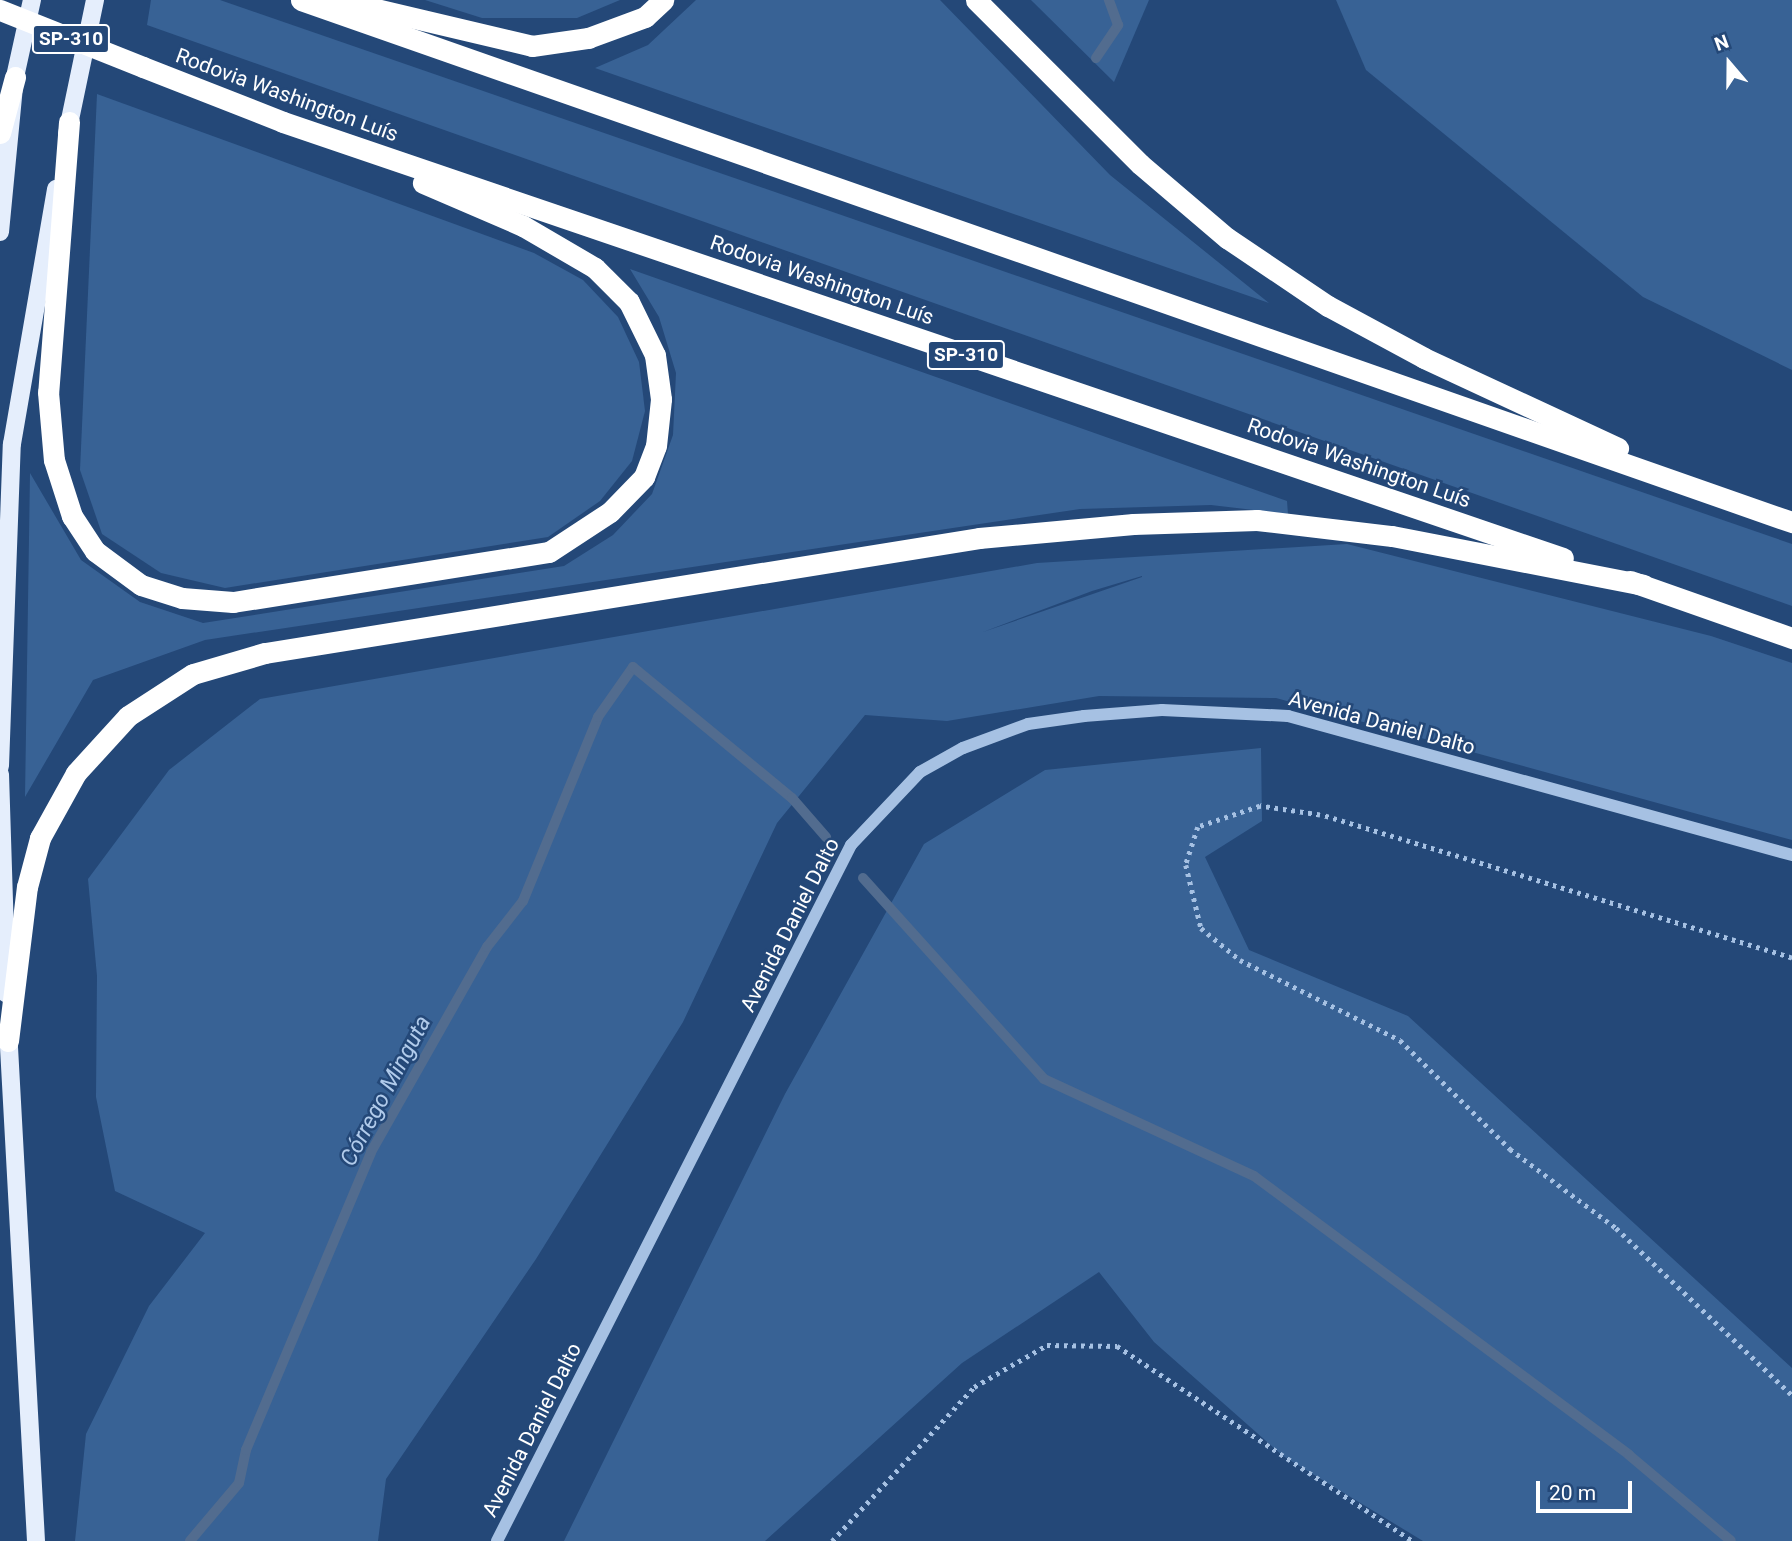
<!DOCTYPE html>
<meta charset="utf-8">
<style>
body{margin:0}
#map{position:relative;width:1792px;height:1541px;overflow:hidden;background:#244878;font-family:Roboto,sans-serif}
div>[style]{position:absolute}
.green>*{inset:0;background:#386295}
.stream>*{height:10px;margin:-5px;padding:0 5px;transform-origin:5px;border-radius:5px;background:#526c8f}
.path>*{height:4.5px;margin-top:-2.25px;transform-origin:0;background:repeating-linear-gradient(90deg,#a6c1e3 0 3.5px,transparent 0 8.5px)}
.minor>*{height:12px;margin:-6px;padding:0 6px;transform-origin:6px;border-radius:6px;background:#a6c1e3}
.major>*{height:18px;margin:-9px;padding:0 9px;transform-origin:9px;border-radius:9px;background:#e5eefc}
.highway>*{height:21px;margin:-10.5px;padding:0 10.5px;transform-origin:10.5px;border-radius:10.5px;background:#fff}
.highway-bridge>*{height:21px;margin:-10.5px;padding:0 10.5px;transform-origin:10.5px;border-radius:10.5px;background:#fff}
span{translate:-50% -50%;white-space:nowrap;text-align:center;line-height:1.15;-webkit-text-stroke:5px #244878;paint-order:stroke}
.shield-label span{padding:2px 5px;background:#244878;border:2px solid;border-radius:5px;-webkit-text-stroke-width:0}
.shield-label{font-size:19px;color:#fff;font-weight:700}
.street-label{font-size:21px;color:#fff}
.water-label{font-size:23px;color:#b1cbeb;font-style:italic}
.north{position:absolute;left:1694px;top:28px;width:70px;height:70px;-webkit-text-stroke:5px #244878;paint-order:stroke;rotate:340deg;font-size:19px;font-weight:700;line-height:28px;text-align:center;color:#fff}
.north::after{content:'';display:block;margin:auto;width:24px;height:32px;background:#fff;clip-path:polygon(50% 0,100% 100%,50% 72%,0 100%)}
.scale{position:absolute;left:1536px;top:1481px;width:96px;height:32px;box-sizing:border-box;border:4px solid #fff;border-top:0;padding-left:9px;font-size:21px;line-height:24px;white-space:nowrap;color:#fff;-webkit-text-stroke:5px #244878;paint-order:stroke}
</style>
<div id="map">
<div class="green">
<div style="clip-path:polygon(151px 0,220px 0,1792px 544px,1792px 606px,147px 25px)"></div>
<div style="clip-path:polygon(425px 0,620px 0,577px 18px,482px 18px)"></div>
<div style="clip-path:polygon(696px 0,940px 0,1110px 175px,1269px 303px,595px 68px,648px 45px)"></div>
<div style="clip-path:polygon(1031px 0,1149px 0,1114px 82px)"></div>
<div style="clip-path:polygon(1336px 0,1792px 0,1792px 370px,1643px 297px,1366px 70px)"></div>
<div style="clip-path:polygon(97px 94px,534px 253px,583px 280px,618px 317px,639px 362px,645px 411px,632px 461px,600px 501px,548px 537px,225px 588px,161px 573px,102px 534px,80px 470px)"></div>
<div style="clip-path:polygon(630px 269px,1287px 501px,1288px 514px,1211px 505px,1080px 509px,205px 640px,93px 680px,25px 797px,30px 473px,81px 560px,140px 602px,203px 623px,564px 566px,613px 535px,652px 494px,673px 435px,676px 373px,659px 317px)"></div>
<div style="clip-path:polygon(evenodd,1347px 544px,1711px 636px,1792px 663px,1792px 840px,1276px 698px,1099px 696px,947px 721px,865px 715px,777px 823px,683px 1022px,536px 1259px,386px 1479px,378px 1541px,75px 1541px,86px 1434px,149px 1306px,205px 1233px,115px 1191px,96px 1097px,97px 976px,88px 879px,169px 770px,260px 699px,1037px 563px,1347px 544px,1142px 576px,1142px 577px,983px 632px,1092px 591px,1142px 576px)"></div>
<div style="clip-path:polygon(1261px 748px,1262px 821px,1205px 857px,1249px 950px,1408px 1016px,1792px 1368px,1792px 1541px,1423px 1541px,1283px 1456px,1154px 1342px,1099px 1272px,962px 1363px,765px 1541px,564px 1541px,785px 1094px,924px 844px,1045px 770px)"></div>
</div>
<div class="stream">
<div style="left:1096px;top:58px;width:40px;rotate:-56deg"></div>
<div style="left:1118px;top:25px;width:27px;rotate:-110deg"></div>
<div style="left:863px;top:878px;width:270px;rotate:48deg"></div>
<div style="left:1044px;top:1079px;width:231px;rotate:24.8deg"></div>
<div style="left:1254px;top:1176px;width:467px;rotate:36.6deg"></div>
<div style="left:1629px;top:1455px;width:133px;rotate:40.1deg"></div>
<div style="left:190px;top:1541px;width:76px;rotate:-49.8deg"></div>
<div style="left:239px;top:1483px;width:34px;rotate:-78deg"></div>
<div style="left:246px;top:1450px;width:323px;rotate:-67.2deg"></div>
<div style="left:371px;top:1152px;width:236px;rotate:-60.5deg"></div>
<div style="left:487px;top:947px;width:58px;rotate:-52deg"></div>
<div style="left:523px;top:901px;width:199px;rotate:-67.8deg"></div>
<div style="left:598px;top:717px;width:61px;rotate:-55deg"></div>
<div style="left:633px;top:667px;width:206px;rotate:39.5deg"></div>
<div style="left:792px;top:798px;width:52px;rotate:48.9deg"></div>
</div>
<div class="path">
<div style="left:1792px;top:958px;width:493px;rotate:-163.1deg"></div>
<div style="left:1320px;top:815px;width:61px;rotate:-171.5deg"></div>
<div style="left:1260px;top:806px;width:65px;rotate:161.3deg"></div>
<div style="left:1198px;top:827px;width:40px;rotate:108deg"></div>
<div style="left:1186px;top:865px;width:65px;rotate:76.6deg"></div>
<div style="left:1201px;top:928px;width:50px;rotate:39.4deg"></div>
<div style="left:1240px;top:960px;width:179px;rotate:26.6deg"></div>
<div style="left:1400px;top:1040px;width:155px;rotate:44.7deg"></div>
<div style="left:1510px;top:1149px;width:132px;rotate:36.7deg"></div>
<div style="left:1616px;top:1228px;width:243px;rotate:43.5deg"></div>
<div style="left:832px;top:1541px;width:209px;rotate:-47.3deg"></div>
<div style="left:974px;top:1387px;width:84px;rotate:-29.9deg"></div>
<div style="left:1047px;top:1345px;width:70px;rotate:0.8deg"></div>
<div style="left:1117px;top:1346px;width:354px;rotate:33.4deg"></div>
</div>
<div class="minor">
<div style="left:497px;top:1541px;width:781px;rotate:-63.04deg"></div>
<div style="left:851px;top:845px;width:100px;rotate:-46.6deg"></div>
<div style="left:920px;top:772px;width:49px;rotate:-29.2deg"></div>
<div style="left:963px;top:748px;width:69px;rotate:-20.3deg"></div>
<div style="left:1028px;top:724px;width:57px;rotate:-8.1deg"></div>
<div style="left:1084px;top:716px;width:78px;rotate:-4.4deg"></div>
<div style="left:1162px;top:710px;width:126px;rotate:2.7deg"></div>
<div style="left:1288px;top:716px;width:523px;rotate:15.42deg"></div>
</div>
<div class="major">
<div style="left:67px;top:134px;width:137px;rotate:-78.2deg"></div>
<div style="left:0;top:232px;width:156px;rotate:-84.5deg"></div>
<div style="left:15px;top:77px;width:79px;rotate:-77.6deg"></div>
<div style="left:0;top:766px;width:322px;rotate:-87.9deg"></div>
<div style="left:12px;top:444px;width:259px;rotate:-80.2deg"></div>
<div style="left:0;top:774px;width:220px;rotate:88.2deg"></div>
<div style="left:8px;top:1029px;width:513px;rotate:86.87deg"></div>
</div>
<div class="highway">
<div style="left:301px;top:0;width:1580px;rotate:19.3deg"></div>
<div style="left:338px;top:0;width:199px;rotate:13.3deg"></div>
<div style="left:532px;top:46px;width:57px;rotate:-8.1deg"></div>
<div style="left:588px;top:38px;width:61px;rotate:-20.2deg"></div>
<div style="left:645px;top:17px;width:25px;rotate:-43deg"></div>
<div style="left:976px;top:0;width:232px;rotate:45deg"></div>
<div style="left:1140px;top:164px;width:114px;rotate:40.4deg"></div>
<div style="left:1227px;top:238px;width:122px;rotate:34deg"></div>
<div style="left:1328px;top:306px;width:109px;rotate:28.4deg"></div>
<div style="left:1424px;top:358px;width:214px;rotate:24.9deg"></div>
<div style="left:143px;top:67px;width:150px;rotate:21.4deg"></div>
<div style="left:283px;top:122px;width:1352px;rotate:18.81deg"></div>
<div style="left:69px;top:122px;width:271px;rotate:94.4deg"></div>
<div style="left:48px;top:392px;width:68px;rotate:85deg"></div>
<div style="left:54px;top:460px;width:59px;rotate:72.2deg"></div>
<div style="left:72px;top:516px;width:42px;rotate:56.7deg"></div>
<div style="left:95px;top:551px;width:57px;rotate:36.5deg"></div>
<div style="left:141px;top:585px;width:43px;rotate:17.6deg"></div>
<div style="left:182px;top:598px;width:51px;rotate:4.5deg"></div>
<div style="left:233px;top:602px;width:320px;rotate:-9deg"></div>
<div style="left:549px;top:552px;width:73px;rotate:-33.3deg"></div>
<div style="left:610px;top:512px;width:49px;rotate:-45.8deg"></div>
<div style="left:644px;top:477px;width:33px;rotate:-69deg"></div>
<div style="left:656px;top:446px;width:47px;rotate:-83.9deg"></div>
<div style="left:661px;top:399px;width:44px;rotate:-97.8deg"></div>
<div style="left:655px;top:355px;width:59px;rotate:-116.1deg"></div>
<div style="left:629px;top:302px;width:48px;rotate:-135deg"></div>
<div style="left:595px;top:268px;width:83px;rotate:-149.7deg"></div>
<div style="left:523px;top:226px;width:109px;rotate:-156.7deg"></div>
<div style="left:0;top:133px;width:58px;rotate:-75deg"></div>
<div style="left:1630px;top:581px;width:172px;rotate:19.4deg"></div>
<div style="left:8px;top:1041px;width:155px;rotate:-83deg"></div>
<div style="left:27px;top:887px;width:51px;rotate:-75.1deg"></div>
<div style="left:40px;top:838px;width:74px;rotate:-61deg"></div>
<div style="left:76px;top:773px;width:77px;rotate:-47.6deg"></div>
<div style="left:128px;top:716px;width:77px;rotate:-32.9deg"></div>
<div style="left:193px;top:674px;width:75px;rotate:-16.3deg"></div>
<div style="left:265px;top:653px;width:723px;rotate:-9.15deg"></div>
<div style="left:979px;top:538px;width:155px;rotate:-5.2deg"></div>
<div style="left:1133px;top:524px;width:124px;rotate:-1.8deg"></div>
<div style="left:1257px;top:520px;width:136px;rotate:6.8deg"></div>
<div style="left:1392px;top:536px;width:256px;rotate:11deg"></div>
</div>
<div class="highway-bridge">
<div style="left:0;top:10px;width:154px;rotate:21.7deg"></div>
</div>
<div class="shield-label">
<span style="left:71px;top:39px">SP-310</span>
<span style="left:966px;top:355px">SP-310</span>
</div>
<div class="street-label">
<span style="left:287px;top:95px;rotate:20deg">Rodovia Washington Luís</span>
<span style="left:822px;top:280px;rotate:19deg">Rodovia Washington Luís</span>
<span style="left:1359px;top:463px;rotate:19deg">Rodovia Washington Luís</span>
<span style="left:1382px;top:723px;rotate:15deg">Avenida Daniel Dalto</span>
<span style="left:790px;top:925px;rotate:-63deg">Avenida Daniel Dalto</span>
<span style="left:532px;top:1430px;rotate:-63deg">Avenida Daniel Dalto</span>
</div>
<div class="water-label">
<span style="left:386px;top:1091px;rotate:-62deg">Córrego Minguta</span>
</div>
<div class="north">N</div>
<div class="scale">20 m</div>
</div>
